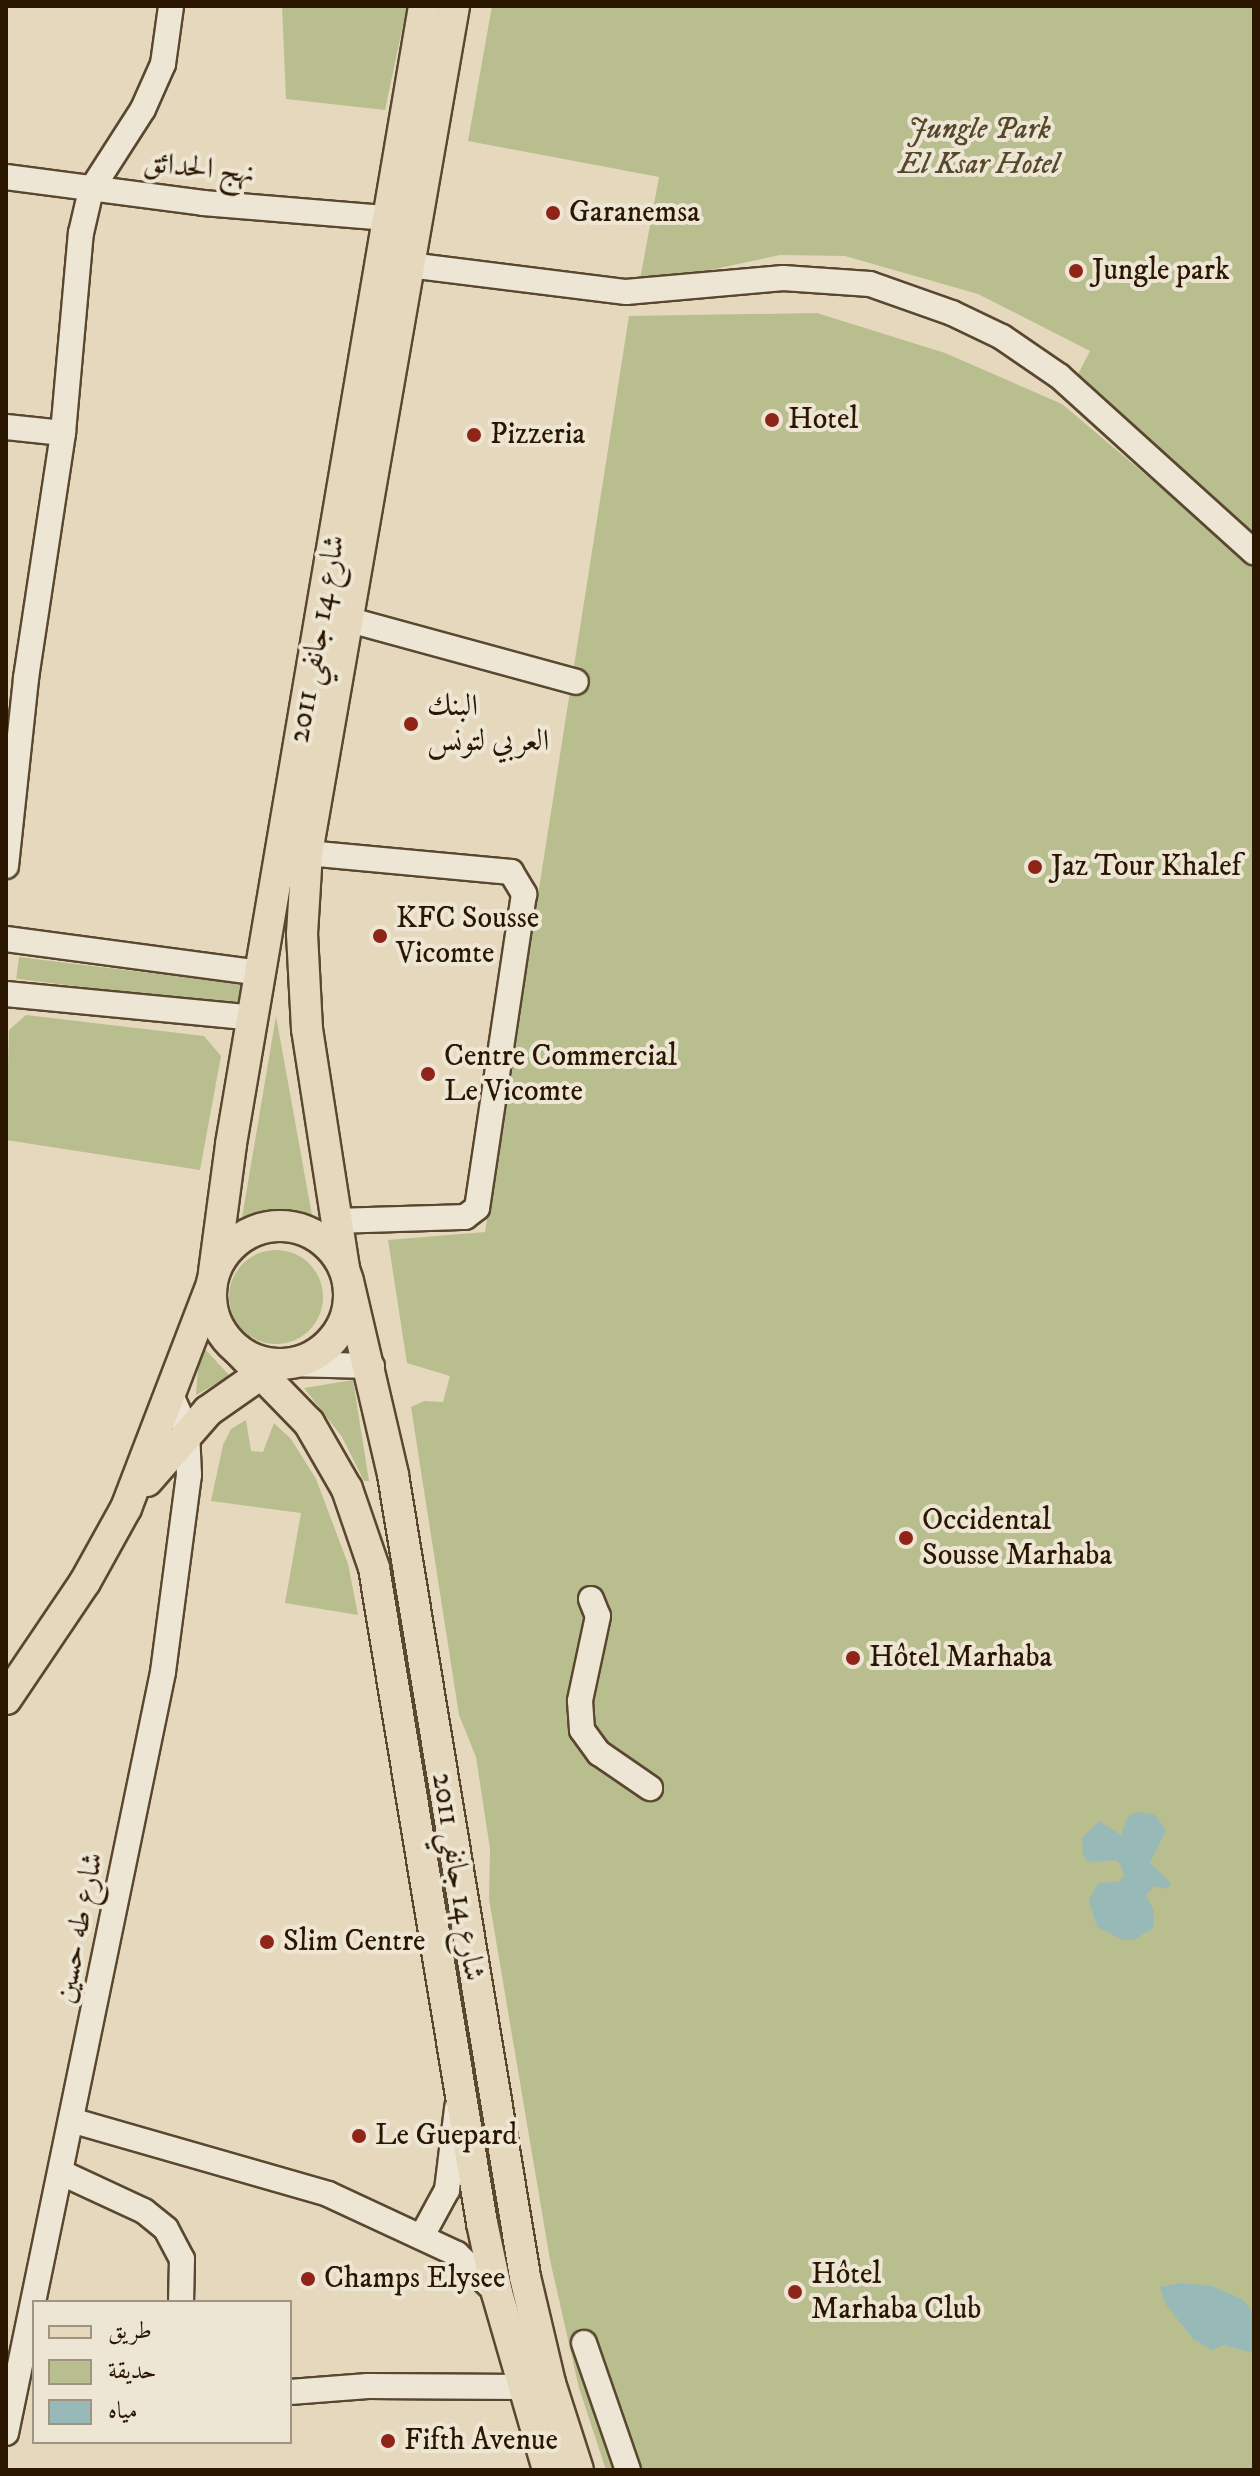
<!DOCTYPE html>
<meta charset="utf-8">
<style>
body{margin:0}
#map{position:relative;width:1260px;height:2476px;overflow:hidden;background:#e5d8bd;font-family:"IM FELL DW Pica",Amiri,serif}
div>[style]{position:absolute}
.green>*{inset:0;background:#b9be8e;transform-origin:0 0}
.round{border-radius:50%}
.water>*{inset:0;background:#97b9b7}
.roads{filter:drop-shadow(2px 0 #5a472f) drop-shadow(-2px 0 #5a472f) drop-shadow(0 2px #5a472f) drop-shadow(0 -2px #5a472f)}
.minor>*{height:24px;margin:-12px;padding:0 12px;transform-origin:12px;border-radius:12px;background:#eee6d4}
.major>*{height:30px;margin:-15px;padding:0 15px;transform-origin:15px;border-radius:15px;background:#e5d8bd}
.major>.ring{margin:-15px;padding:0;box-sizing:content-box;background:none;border:30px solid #e5d8bd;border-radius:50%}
.dots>*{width:22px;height:22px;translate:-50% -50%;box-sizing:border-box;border:4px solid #eee6d4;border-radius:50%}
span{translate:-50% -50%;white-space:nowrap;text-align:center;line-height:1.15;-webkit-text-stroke:8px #eee6d4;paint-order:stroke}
.park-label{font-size:30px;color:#56492b;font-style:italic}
.street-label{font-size:30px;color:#2b1700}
.poi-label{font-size:30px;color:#2b1700}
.left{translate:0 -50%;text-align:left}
.frame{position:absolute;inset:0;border:8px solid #2b1700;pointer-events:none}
.legend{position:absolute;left:32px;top:2300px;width:260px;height:144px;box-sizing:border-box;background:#eee6d4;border:2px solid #a0937f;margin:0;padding:10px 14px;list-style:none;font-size:24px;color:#2b1700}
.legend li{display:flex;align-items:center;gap:16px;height:40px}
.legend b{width:40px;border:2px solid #a0937f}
</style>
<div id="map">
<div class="green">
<div style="clip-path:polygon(282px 6px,407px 6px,385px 110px,286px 99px)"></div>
<div style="clip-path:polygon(492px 6px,1254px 6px,1254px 537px,1073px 384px,1090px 351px,978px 294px,845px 256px,780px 255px,639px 285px,659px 177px,468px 141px)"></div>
<div style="clip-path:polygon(817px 313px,945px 353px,1062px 404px,1254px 566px,1254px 2470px,606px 2470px,579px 2388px,550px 2260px,489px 1899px,490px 1849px,476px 1757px,459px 1715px,411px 1407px,424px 1401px,443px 1402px,450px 1376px,407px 1363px,388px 1240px,485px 1232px,629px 316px)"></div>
<div style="left:19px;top:957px;width:224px;height:22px;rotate:7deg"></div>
<div style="clip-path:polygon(26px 1015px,204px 1036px,221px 1056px,200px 1170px,6px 1140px,9px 1030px)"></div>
<div style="clip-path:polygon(276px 1016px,313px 1221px,276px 1212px,242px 1218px)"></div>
<div class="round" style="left:229px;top:1250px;width:94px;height:94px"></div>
<div style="clip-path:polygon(203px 1347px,230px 1376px,196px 1395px,198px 1369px)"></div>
<div style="clip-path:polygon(353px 1380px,369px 1481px,364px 1481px,342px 1437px,304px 1388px)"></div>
<div style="clip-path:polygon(246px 1420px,251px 1451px,263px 1452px,274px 1423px,291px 1439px,316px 1479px,348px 1564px,358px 1615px,285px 1603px,301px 1513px,211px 1501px,223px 1445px,231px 1429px)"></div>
</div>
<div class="water">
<div style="clip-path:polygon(1137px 1812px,1155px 1815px,1166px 1830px,1150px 1863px,1171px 1883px,1168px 1889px,1154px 1886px,1146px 1895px,1154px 1911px,1153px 1928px,1134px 1940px,1123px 1940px,1097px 1927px,1089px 1900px,1098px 1883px,1119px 1882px,1124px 1876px,1121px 1865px,1116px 1860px,1089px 1862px,1083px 1856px,1082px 1838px,1099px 1821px,1121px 1835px,1128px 1816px)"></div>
<div style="clip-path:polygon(1181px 2283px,1212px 2286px,1242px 2299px,1254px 2313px,1254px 2353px,1224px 2345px,1212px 2350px,1193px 2339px,1165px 2303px,1160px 2287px)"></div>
</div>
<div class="roads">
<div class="minor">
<div style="left:6px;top:177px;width:199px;rotate:7.5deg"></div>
<div style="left:203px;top:203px;width:185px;rotate:4.7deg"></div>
<div style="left:409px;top:265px;width:219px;rotate:7.1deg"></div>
<div style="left:626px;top:292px;width:158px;rotate:-5.1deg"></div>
<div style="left:783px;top:278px;width:87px;rotate:3.9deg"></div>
<div style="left:870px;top:284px;width:87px;rotate:19.5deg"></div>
<div style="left:952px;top:313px;width:55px;rotate:25.6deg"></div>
<div style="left:1002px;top:337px;width:69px;rotate:34.4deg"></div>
<div style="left:1059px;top:376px;width:263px;rotate:42.1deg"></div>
<div style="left:6px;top:427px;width:57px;rotate:6deg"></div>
<div style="left:350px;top:620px;width:234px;rotate:15.3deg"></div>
<div style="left:307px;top:853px;width:205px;rotate:5.3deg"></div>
<div style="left:511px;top:872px;width:26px;rotate:59deg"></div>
<div style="left:524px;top:894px;width:317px;rotate:98.5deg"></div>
<div style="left:477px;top:1208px;width:15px;rotate:143deg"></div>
<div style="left:465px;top:1217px;width:127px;rotate:178.2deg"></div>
<div style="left:6px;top:866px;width:189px;rotate:-83.9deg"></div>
<div style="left:26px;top:678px;width:248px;rotate:-81.4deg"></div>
<div style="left:63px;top:433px;width:201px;rotate:-84.9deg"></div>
<div style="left:81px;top:233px;width:44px;rotate:-76.9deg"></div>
<div style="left:91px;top:190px;width:96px;rotate:-57.3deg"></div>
<div style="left:143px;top:109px;width:49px;rotate:-66deg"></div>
<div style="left:163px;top:64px;width:59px;rotate:-82.1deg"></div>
<div style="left:6px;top:939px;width:258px;rotate:7.6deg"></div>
<div style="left:6px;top:994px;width:248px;rotate:5.5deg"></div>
<div style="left:287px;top:1364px;width:85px;rotate:1.3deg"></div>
<div style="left:591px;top:1599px;width:18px;rotate:68deg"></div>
<div style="left:598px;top:1616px;width:87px;rotate:102deg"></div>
<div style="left:580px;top:1701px;width:29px;rotate:86deg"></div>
<div style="left:582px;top:1730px;width:29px;rotate:54deg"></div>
<div style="left:599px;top:1753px;width:62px;rotate:34.5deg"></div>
<div style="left:74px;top:2121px;width:264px;rotate:16deg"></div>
<div style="left:328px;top:2194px;width:142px;rotate:24.9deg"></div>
<div style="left:457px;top:2254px;width:56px;rotate:44.3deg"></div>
<div style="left:62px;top:2173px;width:90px;rotate:24.9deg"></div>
<div style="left:144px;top:2211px;width:28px;rotate:39deg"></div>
<div style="left:166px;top:2229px;width:34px;rotate:62deg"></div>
<div style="left:182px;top:2259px;width:43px;rotate:91.3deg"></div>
<div style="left:423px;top:2234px;width:50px;rotate:-61.4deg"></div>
<div style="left:447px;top:2190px;width:83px;rotate:-83deg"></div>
<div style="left:584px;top:2343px;width:134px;rotate:70.9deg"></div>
<div style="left:290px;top:2392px;width:78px;rotate:-4.4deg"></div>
<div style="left:368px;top:2386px;width:154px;rotate:0.4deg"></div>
<div style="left:6px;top:2433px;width:777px;rotate:-78.34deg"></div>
<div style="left:163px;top:1672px;width:199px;rotate:-82.5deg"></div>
<div style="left:189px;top:1475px;width:44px;rotate:-92.6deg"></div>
<div style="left:187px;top:1431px;width:37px;rotate:-114deg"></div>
</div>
<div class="major">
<div class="ring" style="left:211px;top:1226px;width:108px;height:108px"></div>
<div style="left:344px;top:1268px;width:242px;rotate:-98.8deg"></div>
<div style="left:307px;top:1029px;width:95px;rotate:-93deg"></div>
<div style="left:302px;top:934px;width:81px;rotate:-86.5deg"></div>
<div style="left:307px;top:853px;width:860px;rotate:-80.15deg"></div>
<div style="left:214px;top:1272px;width:129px;rotate:-82.4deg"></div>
<div style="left:231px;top:1144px;width:1154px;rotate:-80.37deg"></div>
<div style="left:348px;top:1281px;width:199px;rotate:76.9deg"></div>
<div style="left:393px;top:1475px;width:813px;rotate:80.65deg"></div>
<div style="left:525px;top:2277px;width:109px;rotate:76.7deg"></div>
<div style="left:550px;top:2383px;width:91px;rotate:72.2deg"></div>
<div style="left:238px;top:1350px;width:102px;rotate:45.8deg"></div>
<div style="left:309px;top:1423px;width:76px;rotate:60.1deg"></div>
<div style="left:347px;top:1489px;width:83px;rotate:71.1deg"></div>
<div style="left:374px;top:1568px;width:664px;rotate:80.64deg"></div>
<div style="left:482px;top:2223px;width:72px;rotate:77.9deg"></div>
<div style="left:497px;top:2293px;width:184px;rotate:73.9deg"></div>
<div style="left:147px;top:1481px;width:93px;rotate:-48.9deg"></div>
<div style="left:208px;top:1411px;width:82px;rotate:-35deg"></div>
<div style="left:6px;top:1699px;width:141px;rotate:-56deg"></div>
<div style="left:85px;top:1582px;width:85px;rotate:-61deg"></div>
<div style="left:126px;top:1508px;width:238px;rotate:-69deg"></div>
</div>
</div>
<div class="dots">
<div style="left:553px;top:213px;background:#8f2418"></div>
<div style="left:1076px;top:271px;background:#8f2418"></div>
<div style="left:772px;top:420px;background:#8f2418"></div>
<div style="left:474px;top:435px;background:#8f2418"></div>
<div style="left:411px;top:724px;background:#8f2418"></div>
<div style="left:1035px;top:867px;background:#8f2418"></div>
<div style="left:380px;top:936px;background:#8f2418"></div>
<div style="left:428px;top:1074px;background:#8f2418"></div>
<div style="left:906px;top:1538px;background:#8f2418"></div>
<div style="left:853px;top:1658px;background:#8f2418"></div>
<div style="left:267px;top:1942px;background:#8f2418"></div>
<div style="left:359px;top:2136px;background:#8f2418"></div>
<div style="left:308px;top:2279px;background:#8f2418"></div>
<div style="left:795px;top:2292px;background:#8f2418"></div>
<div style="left:388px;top:2441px;background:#8f2418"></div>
</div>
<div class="park-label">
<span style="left:979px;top:147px">Jungle Park<br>El Ksar Hotel</span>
</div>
<div class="street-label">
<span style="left:199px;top:169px;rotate:6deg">نهج الحدائق</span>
<span style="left:318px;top:639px;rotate:-80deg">شارع 14 جانفي 2011</span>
<span style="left:457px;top:1877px;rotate:81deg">شارع 14 جانفي 2011</span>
<span style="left:80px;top:1928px;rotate:-79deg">شارع طه حسين</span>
</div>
<div class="poi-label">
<span class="left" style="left:569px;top:213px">Garanemsa</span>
<span class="left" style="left:1092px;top:271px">Jungle park</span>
<span class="left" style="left:788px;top:420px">Hotel</span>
<span class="left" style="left:490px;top:435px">Pizzeria</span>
<span class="left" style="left:427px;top:724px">البنك<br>العربي لتونس</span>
<span class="left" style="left:1051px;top:867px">Jaz Tour Khalef</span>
<span class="left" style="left:396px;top:936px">KFC Sousse<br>Vicomte</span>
<span class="left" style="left:444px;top:1074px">Centre Commercial<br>Le Vicomte</span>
<span class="left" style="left:922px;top:1538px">Occidental<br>Sousse Marhaba</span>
<span class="left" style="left:869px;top:1658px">Hôtel Marhaba</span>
<span class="left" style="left:283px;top:1942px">Slim Centre</span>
<span class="left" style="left:375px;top:2136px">Le Guepard</span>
<span class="left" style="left:811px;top:2292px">Hôtel<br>Marhaba Club</span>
<span class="left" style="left:324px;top:2279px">Champs Elysee</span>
<span class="left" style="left:404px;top:2441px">Fifth Avenue</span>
</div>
<div class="frame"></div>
<ul class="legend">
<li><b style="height:10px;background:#e5d8bd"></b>طريق</li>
<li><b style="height:22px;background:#b9be8e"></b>حديقة</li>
<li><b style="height:22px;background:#97b9b7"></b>مياه</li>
</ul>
</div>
